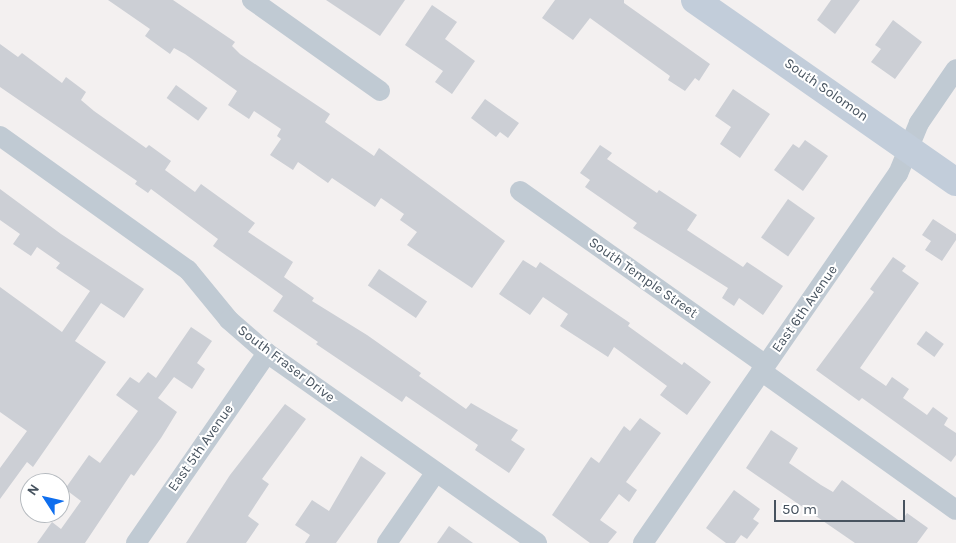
<!DOCTYPE html>
<style>
body{margin:0}
#map{position:relative;width:956px;height:543px;overflow:hidden;background:#f3f0f0;font-family:Karla,sans-serif}
div>[style]{position:absolute}
.building>*{inset:0;background:#cccfd5;transform-origin:0 0}
.street>*{height:20px;margin:-10px;padding:0 10px;transform-origin:10px;border-radius:10px;background:#c0cad3}
.secondary>*{height:28px;margin:-14px;padding:0 14px;transform-origin:14px;border-radius:14px;background:#c2cdda}
span{translate:-50% -50%;white-space:nowrap;text-align:center;line-height:1.15;-webkit-text-stroke:4px #fff;paint-order:stroke}
.street-label{font-size:14px;color:#47535f}
.north{position:absolute;left:20px;top:473px;width:50px;height:50px;box-sizing:border-box;background:#fff;border:1px solid #b5babf;border-radius:50%;rotate:305deg;font-size:14px;font-weight:700;line-height:20px;text-align:center;color:#47535f}
.north::after{content:'';display:block;margin:auto;width:18px;height:22px;background:#0f6eee;clip-path:polygon(50% 0,100% 100%,50% 72%,0 100%)}
.scale{position:absolute;left:774px;top:500px;width:131px;height:22px;box-sizing:border-box;border:2px solid #47535f;border-top:0;padding-left:6px;font-size:15px;line-height:18px;white-space:nowrap;color:#47535f;-webkit-text-stroke:4px #fff;paint-order:stroke}
</style>
<div id="map">
<div class="building">
<div style="clip-path:polygon(108px 0,173px 0,235px 42px,232px 46px,240px 54px,330px 114px,325px 122px,374px 156px,379px 148px,505px 241px,472px 288px,407px 245px,417px 232px,400px 220px,404px 214px,381px 198px,375px 207px,332px 178px,328px 183px,298px 162px,293px 170px,270px 155px,281px 139px,277px 136px,281px 129px,254px 111px,249px 119px,228px 105px,237px 91px,185px 54px,174px 48px,170px 54px,145px 36px,150px 29px)"></div>
<div style="clip-path:polygon(326px 0,405px 0,380px 36px)"></div>
<div style="clip-path:polygon(555px 0,624px 0,624px 3px,710px 64px,699px 81px,695px 78px,685px 91px,668px 80px,670px 76px,590px 18px,573px 40px,542px 18px)"></div>
<div style="clip-path:polygon(831px 0,860px 0,835px 34px,817px 20px)"></div>
<div style="clip-path:polygon(432px 5px,457px 22px,445px 39px,475px 61px,452px 94px,435px 82px,443px 71px,405px 45px)"></div>
<div style="clip-path:polygon(893px 20px,922px 42px,895px 79px,871px 62px,881px 49px,875px 45px)"></div>
<div style="clip-path:polygon(0 44px,18px 57px,22px 53px,62px 83px,66px 77px,86px 92px,81px 100px,94px 111px,146px 148px,149px 145px,171px 161px,165px 170px,195px 192px,201px 184px,255px 223px,248px 232px,293px 262px,284px 277px,314px 298px,312px 301px,367px 335px,421px 373px,419px 376px,466px 409px,471px 403px,518px 430px,511px 440px,525px 449px,509px 473px,475px 450px,478px 445px,406px 396px,402px 402px,316px 344px,318px 342px,273px 311px,283px 296px,213px 246px,218px 239px,151px 189px,148px 193px,135px 184px,137px 181px,0 87px)"></div>
<div style="left:176px;top:85px;width:39px;height:16px;rotate:36deg"></div>
<div style="clip-path:polygon(733px 89px,770px 114px,740px 158px,720px 144px,731px 127px,715px 116px)"></div>
<div style="clip-path:polygon(485px 99px,519px 123px,508px 138px,500px 132px,496px 137px,471px 118px)"></div>
<div style="clip-path:polygon(805px 140px,828px 156px,803px 191px,774px 170px,793px 144px,799px 148px)"></div>
<div style="clip-path:polygon(600px 145px,612px 153px,607px 159px,657px 193px,659px 190px,697px 215px,687px 230px,743px 267px,747px 262px,783px 286px,763px 315px,739px 298px,734px 306px,722px 298px,728px 288px,633px 228px,637px 223px,585px 187px,590px 180px,580px 173px)"></div>
<div style="clip-path:polygon(0 189px,61px 234px,144px 289px,124px 318px,101px 303px,75px 341px,106px 362px,33px 467px,27px 462px,0 499px,0 468px,27px 431px,0 412px,0 287px,62px 332px,90px 291px,56px 268px,60px 263px,37px 247px,31px 256px,13px 244px,20px 234px,0 220px)"></div>
<div style="left:788px;top:199px;width:33px;height:47px;rotate:35deg"></div>
<div style="clip-path:polygon(933px 219px,956px 234px,956px 240px,942px 261px,925px 250px,931px 241px,922px 235px)"></div>
<div style="clip-path:polygon(893px 257px,906px 266px,902px 271px,919px 283px,860px 368px,886px 386px,892px 377px,909px 389px,903px 398px,927px 415px,933px 407px,948px 418px,944px 425px,956px 433px,956px 455px,951px 462px,862px 398px,859px 401px,816px 370px,874px 292px,870px 289px)"></div>
<div style="clip-path:polygon(523px 260px,536px 268px,540px 262px,630px 323px,628px 326px,682px 365px,684px 362px,711px 382px,687px 415px,660px 395px,667px 386px,614px 347px,608px 357px,560px 326px,568px 314px,543px 297px,530px 315px,499px 294px)"></div>
<div style="left:379px;top:269px;width:58px;height:20px;rotate:34deg"></div>
<div style="clip-path:polygon(191px 327px,212px 341px,197px 363px,205px 369px,192px 389px,174px 377px,158px 398px,177px 412px,161px 438px,134px 476px,131px 474px,85px 543px,37px 543px,52px 522px,61px 529px,81px 501px,65px 489px,89px 455px,100px 463px,138px 411px,116px 395px,130px 377px,139px 383px,148px 372px,156px 378px)"></div>
<div style="left:926px;top:331px;width:22px;height:16px;rotate:36deg"></div>
<div style="clip-path:polygon(285px 404px,306px 419px,262px 479px,269px 484px,248px 516px,259px 524px,246px 543px,186px 543px,230px 475px)"></div>
<div style="clip-path:polygon(640px 418px,661px 433px,626px 482px,637px 490px,629px 502px,619px 494px,600px 520px,617px 532px,608px 543px,590px 543px,552px 515px,591px 457px,599px 463px,624px 426px,630px 431px)"></div>
<div style="clip-path:polygon(771px 430px,798px 448px,789px 463px,821px 485px,833px 492px,842px 480px,901px 522px,907px 513px,928px 528px,917px 543px,855px 543px,746px 468px)"></div>
<div style="clip-path:polygon(361px 456px,386px 473px,336px 543px,305px 543px,310px 535px,295px 525px,312px 500px,329px 511px)"></div>
<div style="clip-path:polygon(734px 490px,760px 509px,753px 519px,759px 523px,747px 539px,741px 535px,735px 543px,726px 543px,706px 528px)"></div>
<div style="clip-path:polygon(449px 526px,473px 543px,437px 543px)"></div>
</div>
<div class="street">
<div style="left:252px;top:0;width:157px;rotate:35.4deg"></div>
<div style="left:0;top:136px;width:231px;rotate:35.5deg"></div>
<div style="left:188px;top:270px;width:65px;rotate:50.6deg"></div>
<div style="left:229px;top:320px;width:50px;rotate:41deg"></div>
<div style="left:267px;top:353px;width:330px;rotate:35.1deg"></div>
<div style="left:520px;top:191px;width:301px;rotate:35.3deg"></div>
<div style="left:761px;top:371px;width:239px;rotate:35.5deg"></div>
<div style="left:136px;top:543px;width:231px;rotate:-55.4deg"></div>
<div style="left:387px;top:543px;width:86px;rotate:-55.4deg"></div>
<div style="left:643px;top:543px;width:449px;rotate:-55.4deg"></div>
<div style="left:898px;top:174px;width:55px;rotate:-67.6deg"></div>
<div style="left:919px;top:123px;width:65px;rotate:-55.6deg"></div>
</div>
<div class="secondary">
<div style="left:695px;top:0;width:318px;rotate:34.9deg"></div>
</div>
<div class="street-label">
<span style="left:826px;top:90px;rotate:35deg">South Solomon</span>
<span style="left:643px;top:278px;rotate:35deg">South Temple Street</span>
<span style="left:805px;top:309px;rotate:-55deg">East 6th Avenue</span>
<span style="left:286px;top:364px;rotate:37deg">South Fraser Drive</span>
<span style="left:201px;top:448px;rotate:-55deg">East 5th Avenue</span>
</div>
<div class="north">N</div>
<div class="scale">50 m</div>
</div>
